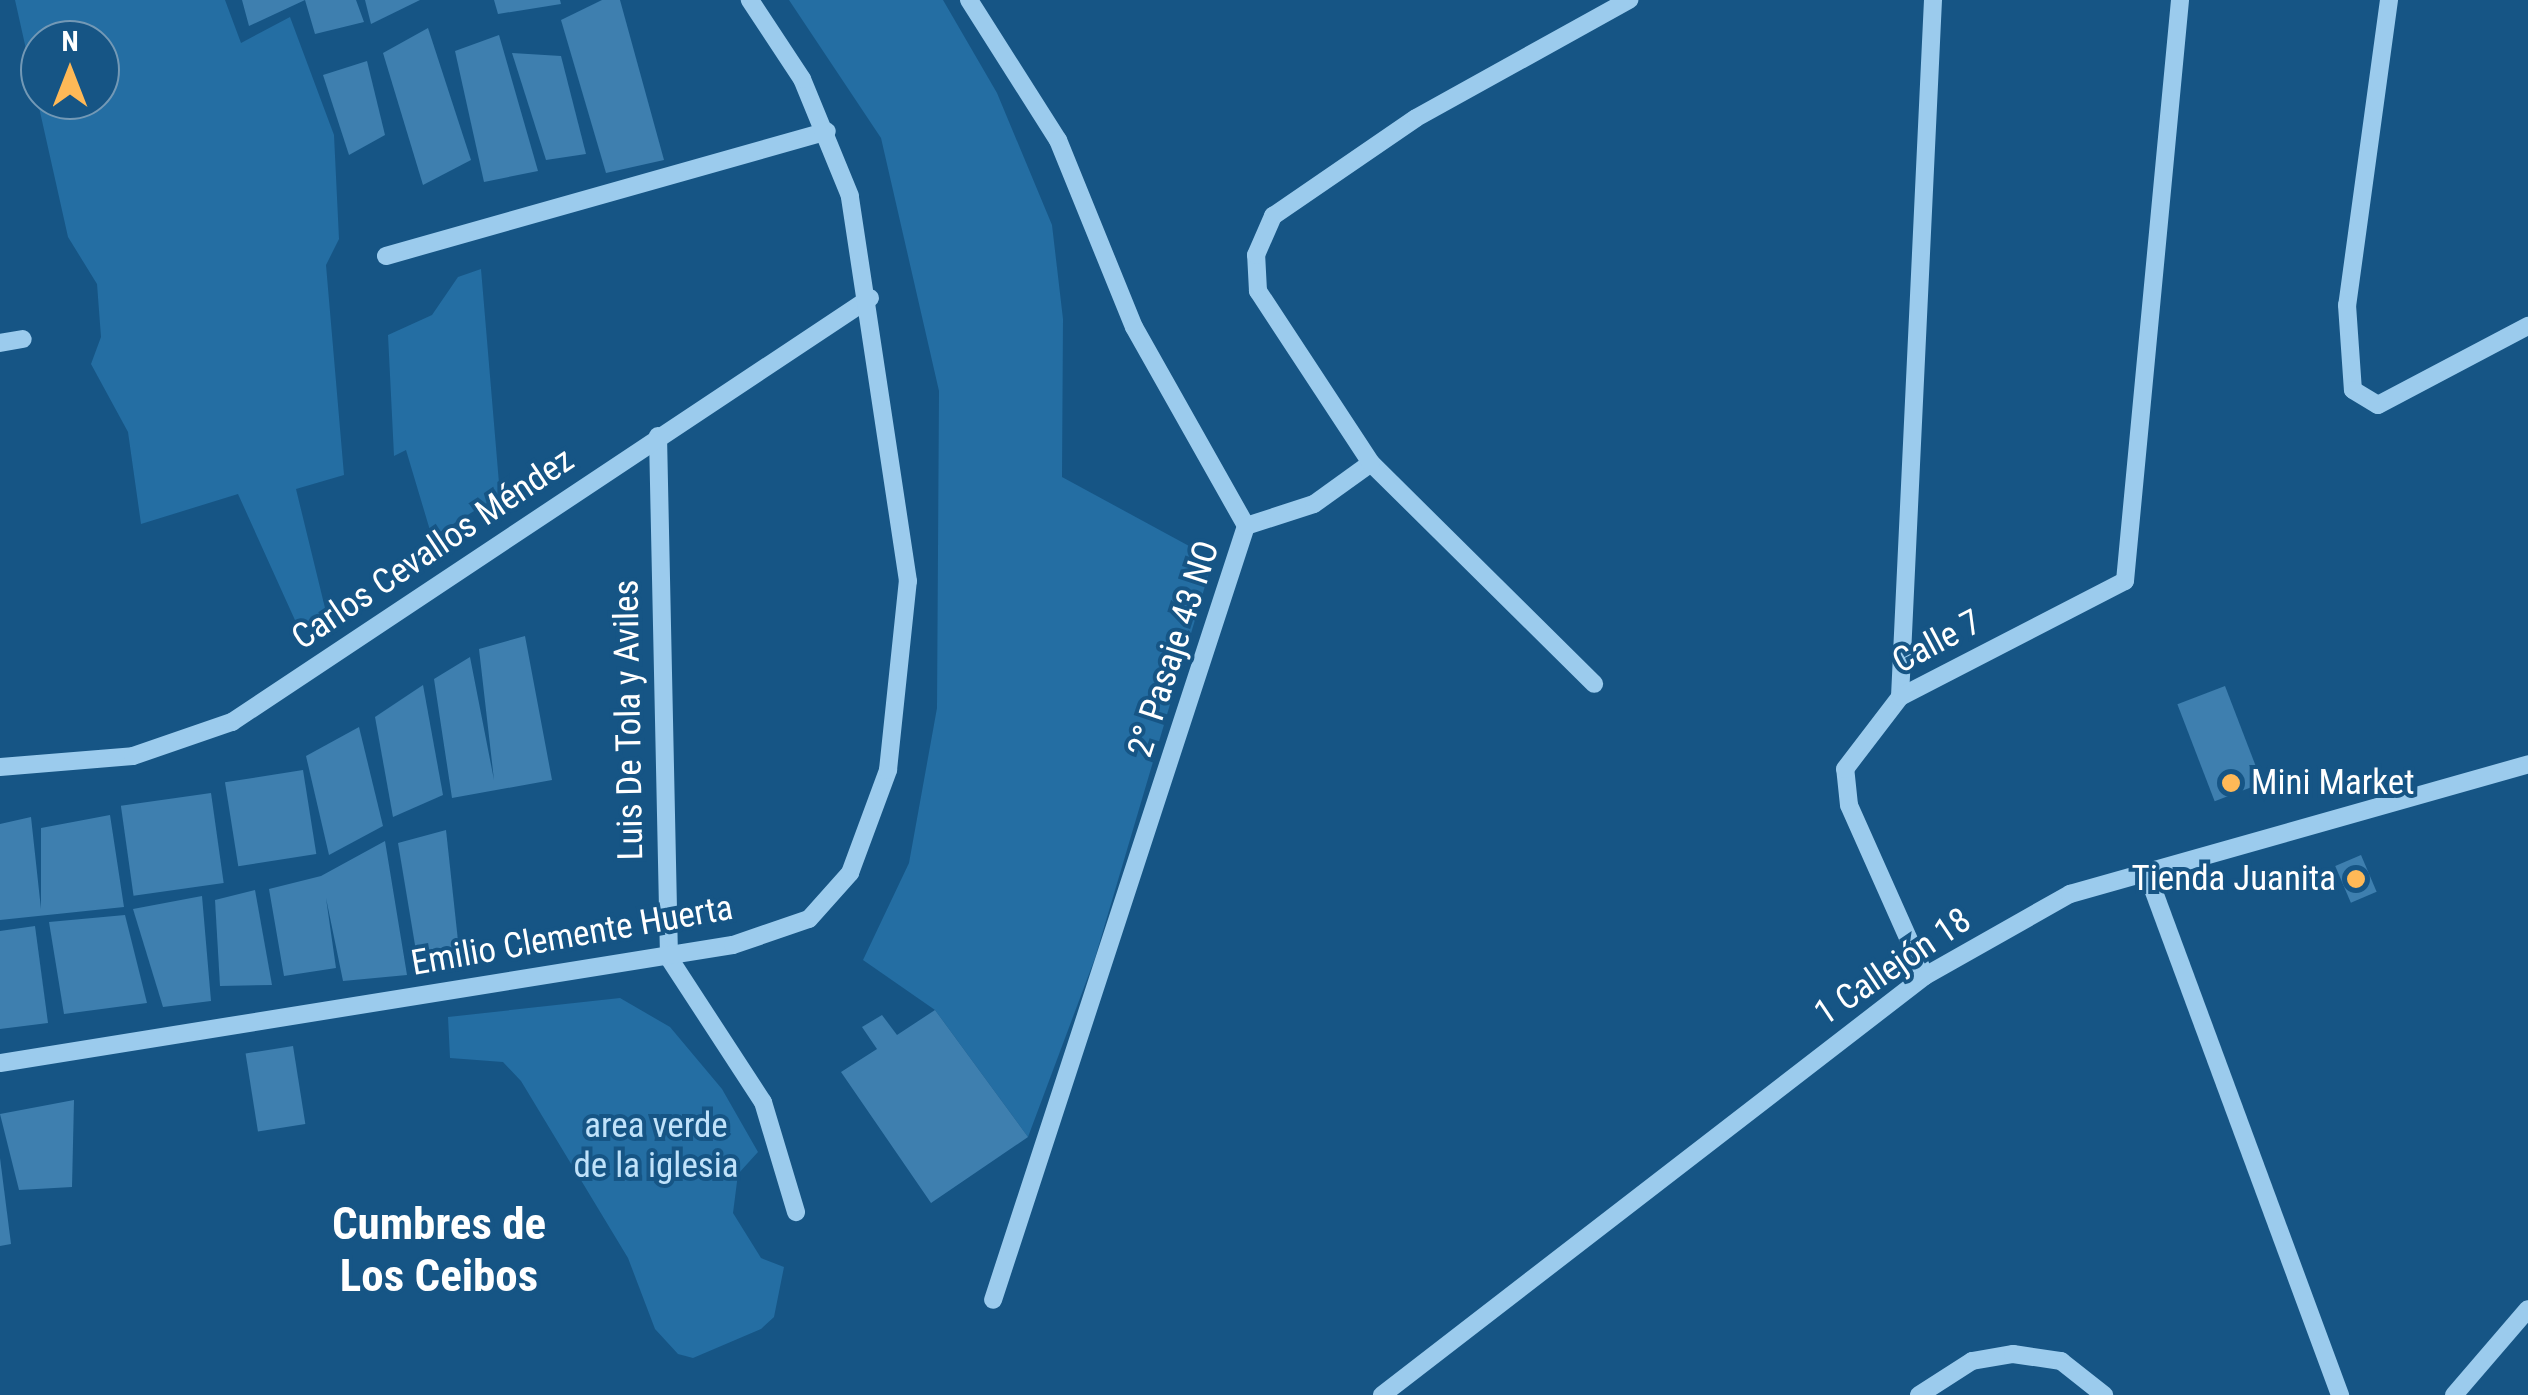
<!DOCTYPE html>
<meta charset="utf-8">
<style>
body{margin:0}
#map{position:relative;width:2528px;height:1395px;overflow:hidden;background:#165585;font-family:"Roboto Condensed",sans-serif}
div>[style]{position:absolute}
.green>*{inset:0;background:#246ea3}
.building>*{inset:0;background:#3e7faf;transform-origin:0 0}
.minor>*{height:18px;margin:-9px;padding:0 9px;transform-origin:9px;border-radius:9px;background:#9bcbed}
.dots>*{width:28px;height:28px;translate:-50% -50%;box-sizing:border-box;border:5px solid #165585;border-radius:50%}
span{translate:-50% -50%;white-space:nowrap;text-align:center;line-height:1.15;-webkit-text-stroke:8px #165585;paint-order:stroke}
.street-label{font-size:35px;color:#fff}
.poi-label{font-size:35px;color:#fff}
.left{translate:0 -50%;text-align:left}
.right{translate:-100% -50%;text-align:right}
.park-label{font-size:35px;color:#c0e2fa}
.district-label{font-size:45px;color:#fff;font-weight:700}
.north{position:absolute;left:20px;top:20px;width:100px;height:100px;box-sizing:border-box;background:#165585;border:2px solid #7399b6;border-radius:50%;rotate:0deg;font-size:28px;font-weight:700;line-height:40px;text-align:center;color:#fff}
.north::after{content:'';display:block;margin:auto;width:35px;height:45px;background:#ffb957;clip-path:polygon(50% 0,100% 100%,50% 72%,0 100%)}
</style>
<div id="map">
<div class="green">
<div style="clip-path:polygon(evenodd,15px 0,225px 0,241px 43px,290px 17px,334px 135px,339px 239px,326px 265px,344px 475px,296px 489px,326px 612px,299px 629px,238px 494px,141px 524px,128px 432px,91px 364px,101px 337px,97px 284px,68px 237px,15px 0,40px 40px,100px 40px,100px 100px,40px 100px,40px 40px)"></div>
<div style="clip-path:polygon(789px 0,943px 0,997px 93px,1052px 225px,1063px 319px,1062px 477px,1213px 559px,1095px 958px,1028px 1137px,935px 1010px,863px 960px,909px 863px,937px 708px,939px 391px,881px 138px)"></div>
<div style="clip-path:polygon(481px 269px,500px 495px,432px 537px,406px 450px,394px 456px,388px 335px,432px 315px,458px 277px)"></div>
<div style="clip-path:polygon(620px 998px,670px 1027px,722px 1089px,758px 1152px,738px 1174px,733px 1213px,761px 1258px,784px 1267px,774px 1317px,761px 1329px,693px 1358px,678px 1354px,655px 1329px,628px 1258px,521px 1081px,503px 1062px,450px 1058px,448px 1017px)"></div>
</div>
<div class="building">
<div style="clip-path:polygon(242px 0,356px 0,364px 22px,315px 34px,305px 0,249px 26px)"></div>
<div style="clip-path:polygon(365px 0,420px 0,371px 24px)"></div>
<div style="clip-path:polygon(494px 0,560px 0,561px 4px,498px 14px)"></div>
<div style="clip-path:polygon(602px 0,620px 0,664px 160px,606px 173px,561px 20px)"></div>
<div style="clip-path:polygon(428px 28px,471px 160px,423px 185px,383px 53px)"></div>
<div style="clip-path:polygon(499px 35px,538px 171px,484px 182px,455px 51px)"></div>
<div style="clip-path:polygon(512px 53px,561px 56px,586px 154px,546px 160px)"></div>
<div style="clip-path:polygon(367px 61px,385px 135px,349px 155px,323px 75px)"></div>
<div style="clip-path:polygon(525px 636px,552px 780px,452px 798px,434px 679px,470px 657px,494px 780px,479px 649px)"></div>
<div style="clip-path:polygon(423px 685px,443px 795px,393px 817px,375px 717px)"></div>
<div style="left:2225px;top:686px;width:104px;height:51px;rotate:69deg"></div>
<div style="clip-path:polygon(359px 727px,383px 826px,329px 855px,306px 756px)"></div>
<div style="left:303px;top:770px;width:85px;height:79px;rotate:81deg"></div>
<div style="left:211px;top:793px;width:91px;height:91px;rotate:82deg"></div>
<div style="clip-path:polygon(110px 815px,124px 907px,0 920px,0 824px,31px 817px,41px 909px,41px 828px)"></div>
<div style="clip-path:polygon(446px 830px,459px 950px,417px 957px,398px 843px)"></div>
<div style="clip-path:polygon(385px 841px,407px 975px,343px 981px,326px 898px,336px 968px,284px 976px,269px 889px,321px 876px)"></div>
<div style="left:2361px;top:855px;width:40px;height:28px;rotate:67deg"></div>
<div style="clip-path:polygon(255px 890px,272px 985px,220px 986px,215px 900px)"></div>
<div style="clip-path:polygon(202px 896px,211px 1001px,163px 1007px,133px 909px)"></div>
<div style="clip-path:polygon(125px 915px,147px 1003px,64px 1014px,49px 922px)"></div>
<div style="clip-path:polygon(35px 926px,48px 1023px,0 1029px,0 931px)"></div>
<div style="clip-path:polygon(935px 1010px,1028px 1137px,931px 1203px,841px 1072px,877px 1049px,862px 1027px,882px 1015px,897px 1035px)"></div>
<div style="left:293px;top:1046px;width:79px;height:48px;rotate:81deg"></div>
<div style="clip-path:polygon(74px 1100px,72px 1187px,19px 1190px,0 1114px)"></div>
<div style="clip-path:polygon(0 1158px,11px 1244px,0 1246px)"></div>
</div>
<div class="minor">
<div style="left:969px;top:0;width:166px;rotate:57.6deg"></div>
<div style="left:1058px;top:140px;width:202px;rotate:67.9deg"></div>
<div style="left:1134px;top:327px;width:228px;rotate:60.6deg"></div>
<div style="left:1246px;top:526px;width:814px;rotate:108.1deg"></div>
<div style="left:2389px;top:0;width:308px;rotate:97.8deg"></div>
<div style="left:2347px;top:305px;width:85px;rotate:86deg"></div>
<div style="left:2353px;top:390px;width:29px;rotate:31deg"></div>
<div style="left:2378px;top:405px;width:170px;rotate:-27.8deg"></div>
<div style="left:386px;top:256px;width:458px;rotate:-15.8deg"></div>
<div style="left:0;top:343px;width:23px;rotate:-10deg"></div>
<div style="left:658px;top:436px;width:522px;rotate:88.79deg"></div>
<div style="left:669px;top:958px;width:172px;rotate:56.9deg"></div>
<div style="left:763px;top:1102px;width:115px;rotate:73.3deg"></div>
<div style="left:1371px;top:463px;width:314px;rotate:44.7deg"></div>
<div style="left:1246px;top:526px;width:71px;rotate:-17.9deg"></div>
<div style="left:1314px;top:504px;width:70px;rotate:-35.7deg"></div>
<div style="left:1371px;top:463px;width:206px;rotate:-123.3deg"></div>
<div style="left:1258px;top:291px;width:36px;rotate:-93deg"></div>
<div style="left:1256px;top:255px;width:43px;rotate:-66.4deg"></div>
<div style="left:1273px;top:216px;width:173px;rotate:-34.4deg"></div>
<div style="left:1416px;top:118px;width:244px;rotate:-29deg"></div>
<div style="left:1900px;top:697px;width:698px;rotate:-87.29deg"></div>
<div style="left:0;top:767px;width:133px;rotate:-4.7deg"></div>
<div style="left:133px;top:756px;width:105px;rotate:-19deg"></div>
<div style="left:232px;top:722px;width:766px;rotate:-33.61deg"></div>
<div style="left:2147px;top:873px;width:557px;rotate:69.71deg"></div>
<div style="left:1925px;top:976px;width:187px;rotate:-114deg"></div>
<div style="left:1849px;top:805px;width:36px;rotate:-96deg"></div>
<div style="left:1845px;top:769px;width:91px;rotate:-52.6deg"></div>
<div style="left:1900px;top:697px;width:253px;rotate:-27.3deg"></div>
<div style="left:2125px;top:581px;width:584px;rotate:-84.59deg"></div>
<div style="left:0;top:1063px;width:742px;rotate:-9.15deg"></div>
<div style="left:733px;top:945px;width:80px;rotate:-18.9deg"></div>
<div style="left:809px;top:919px;width:62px;rotate:-48.3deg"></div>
<div style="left:850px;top:873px;width:110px;rotate:-69.7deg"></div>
<div style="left:888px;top:770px;width:190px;rotate:-84deg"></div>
<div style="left:908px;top:581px;width:389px;rotate:-98.6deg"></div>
<div style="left:850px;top:196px;width:126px;rotate:-112.3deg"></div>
<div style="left:802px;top:79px;width:95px;rotate:-123.4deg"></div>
<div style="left:1382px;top:1395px;width:686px;rotate:-37.66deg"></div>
<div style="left:1925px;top:976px;width:167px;rotate:-29.5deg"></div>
<div style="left:2070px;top:894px;width:476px;rotate:-15.8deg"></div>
<div style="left:1919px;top:1395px;width:63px;rotate:-32.7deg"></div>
<div style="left:1972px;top:1361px;width:42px;rotate:-9.7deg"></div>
<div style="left:2013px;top:1354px;width:49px;rotate:8.3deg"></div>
<div style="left:2061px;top:1361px;width:55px;rotate:38.3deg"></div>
<div style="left:2454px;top:1395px;width:113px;rotate:-49.3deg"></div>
</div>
<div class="dots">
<div style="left:2231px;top:783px;background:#ffb957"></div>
<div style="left:2356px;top:879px;background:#ffb957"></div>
</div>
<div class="street-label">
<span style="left:433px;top:549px;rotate:-34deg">Carlos Cevallos Méndez</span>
<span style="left:1937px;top:642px;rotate:-28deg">Calle 7</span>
<span style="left:1174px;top:649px;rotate:-72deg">2° Pasaje 43 NO</span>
<span style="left:629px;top:720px;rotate:-91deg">Luis De Tola y Aviles</span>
<span style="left:572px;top:936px;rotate:-10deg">Emilio Clemente Huerta</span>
<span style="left:1893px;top:967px;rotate:-34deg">1 Callejón 18</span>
</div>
<div class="poi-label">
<span class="left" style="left:2251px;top:783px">Mini Market</span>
<span class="right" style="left:2336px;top:879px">Tienda Juanita</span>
</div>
<div class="park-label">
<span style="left:656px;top:1146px">area verde<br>de la iglesia</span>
</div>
<div class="district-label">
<span style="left:439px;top:1250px">Cumbres de<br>Los Ceibos</span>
</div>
<div class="north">N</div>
</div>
